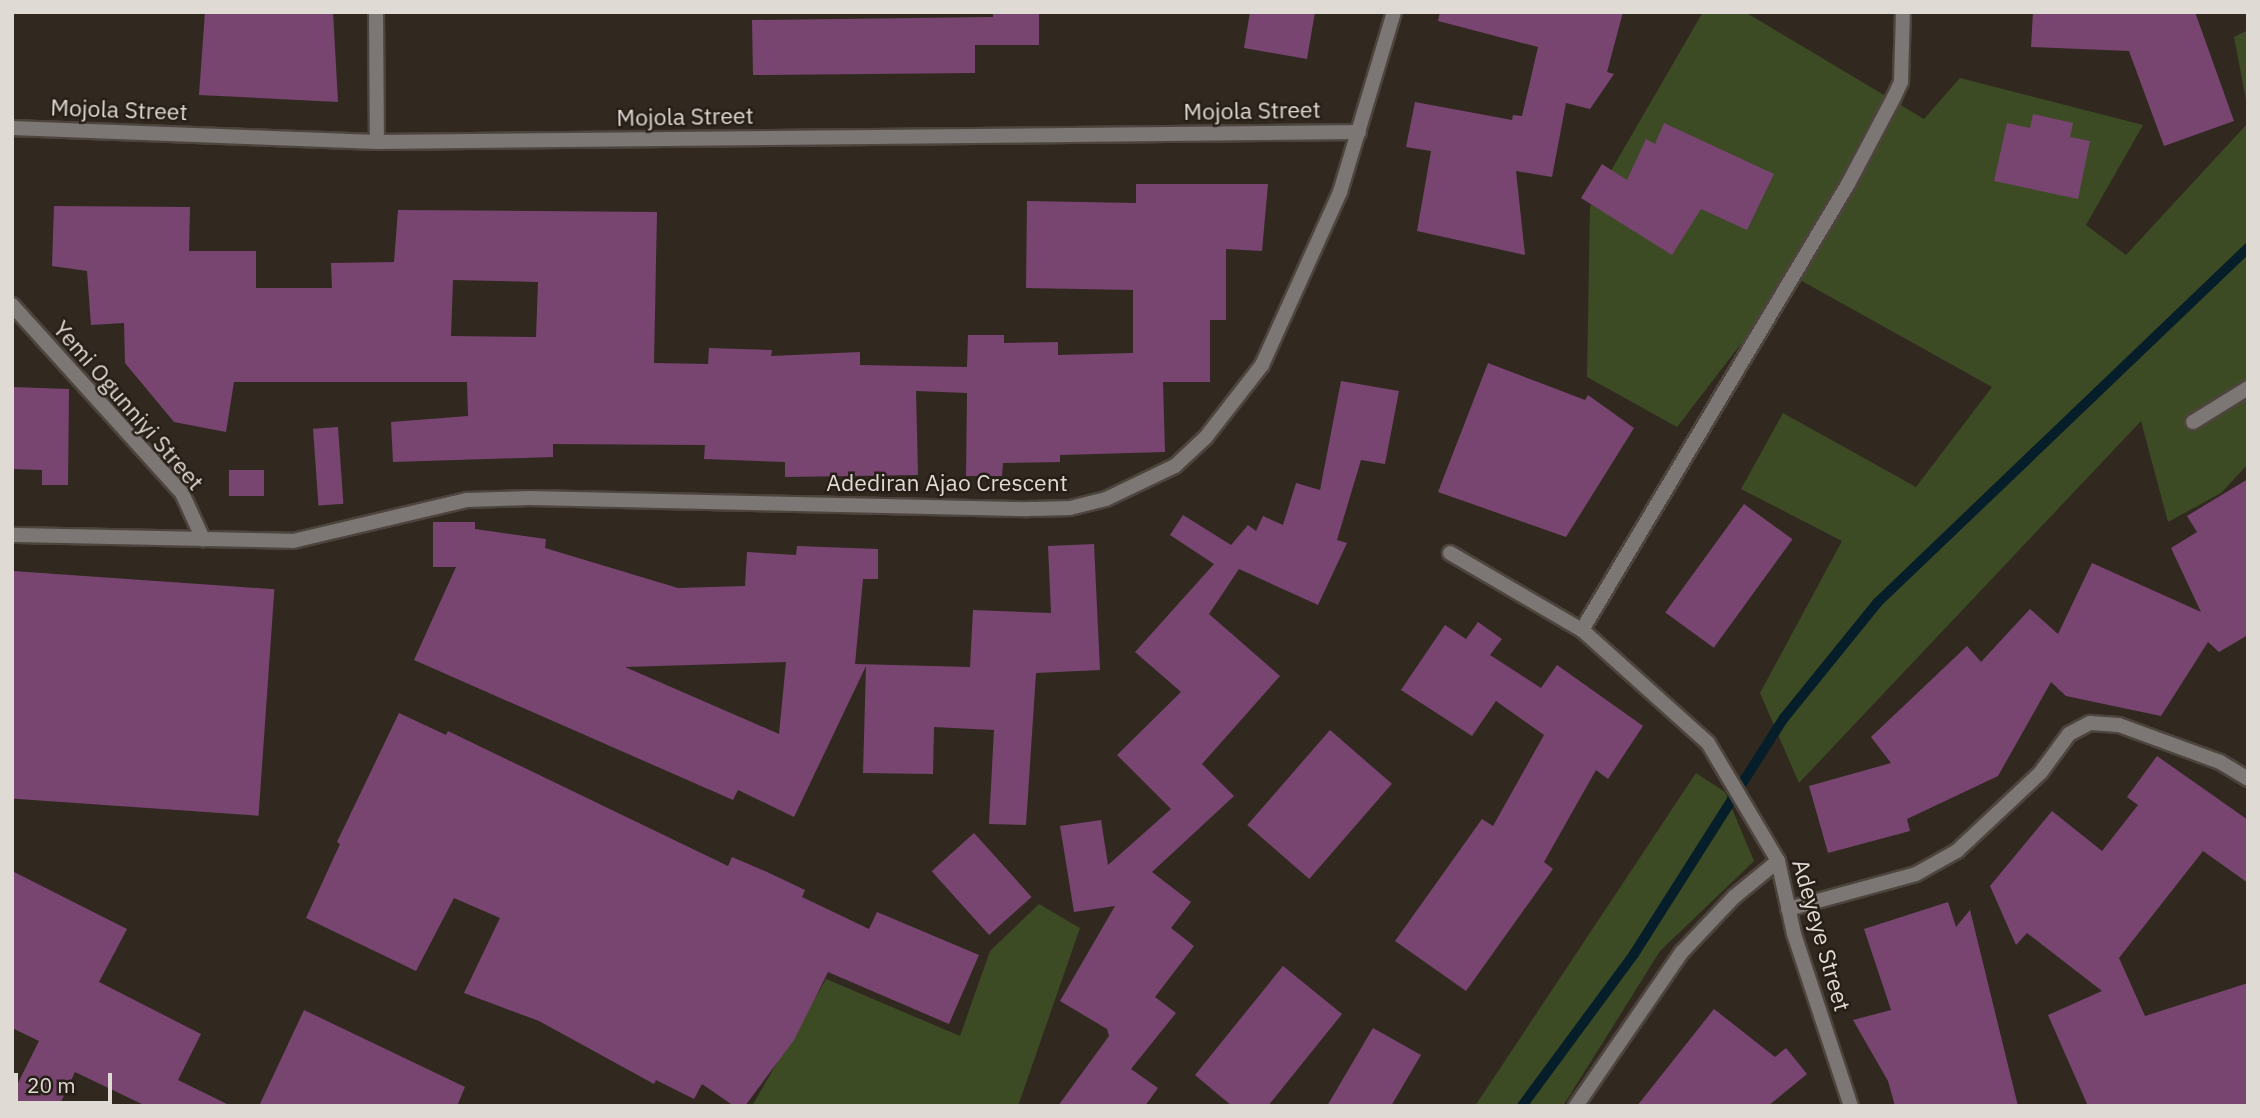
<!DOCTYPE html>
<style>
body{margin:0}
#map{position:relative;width:2260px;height:1118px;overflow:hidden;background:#312920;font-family:"IBM Plex Sans",sans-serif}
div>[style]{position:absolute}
.green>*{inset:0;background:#3c4b24}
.stream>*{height:10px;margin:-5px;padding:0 5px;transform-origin:5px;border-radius:5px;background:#051e29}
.building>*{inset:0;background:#784571;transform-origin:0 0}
.roads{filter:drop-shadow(2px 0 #4d453d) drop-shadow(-2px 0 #4d453d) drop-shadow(0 2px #4d453d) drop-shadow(0 -2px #4d453d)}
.minor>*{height:14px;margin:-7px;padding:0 7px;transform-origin:7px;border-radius:7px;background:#7c7674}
span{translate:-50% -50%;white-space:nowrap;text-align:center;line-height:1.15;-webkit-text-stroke:5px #271f17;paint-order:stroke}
.street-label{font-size:23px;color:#dfdad4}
.frame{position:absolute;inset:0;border:14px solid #dfdad4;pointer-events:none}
.scale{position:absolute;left:14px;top:1073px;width:98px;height:32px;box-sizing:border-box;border:4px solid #dfdad4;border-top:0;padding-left:9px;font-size:21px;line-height:24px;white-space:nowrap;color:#dfdad4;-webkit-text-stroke:5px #271f17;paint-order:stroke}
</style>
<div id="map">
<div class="green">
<div style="clip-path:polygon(1703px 12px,1745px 12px,1924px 119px,1960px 78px,2143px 125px,2086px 225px,2126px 255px,2248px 123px,2248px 464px,2221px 493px,2168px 522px,2141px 421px,1799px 783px,1760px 693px,1842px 541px,1741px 489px,1783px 413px,1916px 487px,1992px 387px,1793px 276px,1677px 427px,1587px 377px,1590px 207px)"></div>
<div style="clip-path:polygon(2248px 30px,2248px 110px,2234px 37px)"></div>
<div style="clip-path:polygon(1696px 773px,1725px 792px,1754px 861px,1660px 951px,1563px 1106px,1475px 1106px)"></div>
<div style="clip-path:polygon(1039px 904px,1080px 928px,1018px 1106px,752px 1106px,826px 979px,960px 1036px,990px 951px)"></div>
</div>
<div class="stream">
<div style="left:1522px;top:1106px;width:189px;rotate:-53.6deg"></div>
<div style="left:1634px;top:954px;width:280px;rotate:-57.6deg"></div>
<div style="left:1784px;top:718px;width:148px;rotate:-51deg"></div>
<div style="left:1877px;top:603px;width:513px;rotate:-43.74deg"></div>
</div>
<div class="building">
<div style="clip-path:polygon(205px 12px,333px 12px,338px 102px,199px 95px)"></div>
<div style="clip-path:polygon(993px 12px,1039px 12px,1039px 45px,975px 45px,975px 73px,753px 75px,752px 20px,993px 17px)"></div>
<div style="clip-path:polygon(1250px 12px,1315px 12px,1307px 59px,1244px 48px)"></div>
<div style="clip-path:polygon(1440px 12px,1623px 12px,1607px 72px,1614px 74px,1590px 109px,1566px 103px,1552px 177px,1516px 171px,1525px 255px,1417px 231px,1431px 151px,1406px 147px,1415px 102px,1512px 120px,1513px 115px,1522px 116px,1538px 47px,1438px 21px)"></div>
<div style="clip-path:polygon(2033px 12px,2195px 12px,2234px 121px,2164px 146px,2129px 51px,2031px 47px)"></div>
<div style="clip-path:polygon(2033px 114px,2073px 123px,2070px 137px,2090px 141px,2078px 199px,1994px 181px,2007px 123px,2030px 128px)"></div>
<div style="clip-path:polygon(1664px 123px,1774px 174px,1747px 230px,1701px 209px,1672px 255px,1581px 198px,1602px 164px,1627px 180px,1646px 139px,1655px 144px)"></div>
<div style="clip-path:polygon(evenodd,1136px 184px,1268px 184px,1262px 251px,1226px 249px,1226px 320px,1210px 320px,1210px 382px,1163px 382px,1165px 452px,1060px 455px,1060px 462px,1003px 463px,1002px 476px,966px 476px,967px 393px,916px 391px,918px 475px,785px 477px,785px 462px,704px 459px,705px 445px,553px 444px,553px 457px,393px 462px,391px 422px,468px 416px,467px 382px,234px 382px,226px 432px,174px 422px,125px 363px,124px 323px,91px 325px,87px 271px,52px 266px,54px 206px,190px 207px,189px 251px,256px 251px,256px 288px,332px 288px,331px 263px,394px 262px,398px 210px,657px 212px,654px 363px,708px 364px,709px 348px,772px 350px,771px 356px,860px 352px,860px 365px,967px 367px,968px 335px,1004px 335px,1004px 343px,1058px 342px,1058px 355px,1133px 353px,1133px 290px,1026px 288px,1027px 201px,1136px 203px,1136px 184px,453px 280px,538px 282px,536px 337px,451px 336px,453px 280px)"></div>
<div style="clip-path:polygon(1488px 363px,1585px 400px,1588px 395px,1634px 428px,1566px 537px,1438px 492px)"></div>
<div style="clip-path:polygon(1341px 381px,1399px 391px,1385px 464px,1361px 460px,1337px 540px,1347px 543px,1318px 605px,1239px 569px,1209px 614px,1280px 676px,1202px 764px,1234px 796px,1152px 872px,1191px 902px,1171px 928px,1194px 946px,1155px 997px,1176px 1013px,1131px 1069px,1158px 1088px,1145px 1106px,1058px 1106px,1109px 1036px,1107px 1029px,1060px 1001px,1115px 906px,1074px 912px,1060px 826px,1101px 820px,1108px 865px,1171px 809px,1117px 755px,1181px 692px,1135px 652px,1214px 564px,1170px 535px,1183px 515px,1231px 545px,1248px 525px,1256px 531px,1263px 516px,1283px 525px,1296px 483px,1320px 490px)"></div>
<div style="clip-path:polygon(12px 387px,69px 389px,68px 485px,42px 485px,42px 470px,12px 469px)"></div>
<div style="left:338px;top:427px;width:77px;height:25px;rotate:86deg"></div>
<div style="left:264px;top:470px;width:26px;height:35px;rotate:90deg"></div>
<div style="clip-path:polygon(2248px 479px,2248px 635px,2219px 652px,2208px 642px,2161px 716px,2066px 696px,2051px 682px,1998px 776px,1907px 819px,1910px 831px,1828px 853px,1809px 786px,1891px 763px,1871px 737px,1967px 646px,1981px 662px,2030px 609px,2058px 634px,2092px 563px,2201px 612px,2171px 548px,2197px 532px,2187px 516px)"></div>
<div style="left:1744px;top:504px;width:60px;height:134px;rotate:36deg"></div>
<div style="clip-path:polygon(evenodd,433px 522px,475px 522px,475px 529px,546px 539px,545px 548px,678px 588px,745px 586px,747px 552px,796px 555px,797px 546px,878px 549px,878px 579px,863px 579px,855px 664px,970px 667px,973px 610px,1051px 613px,1048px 546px,1094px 544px,1100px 670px,1036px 673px,1026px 825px,989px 824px,994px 730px,934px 727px,933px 774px,863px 773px,866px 666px,794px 817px,738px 790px,733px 800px,414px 660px,456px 567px,433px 567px,433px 522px,786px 662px,779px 734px,625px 667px,786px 662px)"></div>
<div style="left:13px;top:571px;width:262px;height:227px;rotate:4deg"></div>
<div style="clip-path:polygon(1478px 622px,1502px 639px,1490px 655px,1541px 688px,1557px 665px,1643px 726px,1608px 779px,1596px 770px,1544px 862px,1553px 869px,1466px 991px,1395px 941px,1482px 819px,1493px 826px,1544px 735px,1496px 701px,1472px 736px,1401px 690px,1445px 625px,1466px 639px)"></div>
<div style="clip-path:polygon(399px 713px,446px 735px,448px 731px,728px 866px,732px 857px,767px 872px,805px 890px,802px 897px,869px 929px,877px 912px,979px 955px,949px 1024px,828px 972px,794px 1040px,745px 1106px,734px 1106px,702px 1084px,694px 1099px,656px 1080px,654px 1084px,539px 1021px,464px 993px,500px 918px,454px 898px,416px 971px,306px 918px,340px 844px,337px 842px)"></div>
<div style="left:1330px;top:730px;width:82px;height:126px;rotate:41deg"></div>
<div style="clip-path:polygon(2157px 756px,2248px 820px,2248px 883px,2203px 851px,2119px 958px,2145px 1016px,2248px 983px,2248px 1106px,2088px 1106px,2048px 1015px,2102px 991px,2027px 933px,2016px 945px,1990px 886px,2052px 811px,2102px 851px,2138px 805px,2127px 797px)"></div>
<div style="left:974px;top:833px;width:86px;height:57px;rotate:48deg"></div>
<div style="clip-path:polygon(12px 871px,127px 929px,99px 982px,201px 1034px,178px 1080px,231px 1106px,146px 1106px,75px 1072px,59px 1106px,12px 1106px,12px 1095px,39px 1041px,12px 1028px)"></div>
<div style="clip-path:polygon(1948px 902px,1956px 927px,1970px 910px,2018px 1106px,1895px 1106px,1888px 1081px,1853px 1020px,1891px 1010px,1864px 929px)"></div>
<div style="clip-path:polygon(1283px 966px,1342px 1014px,1268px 1106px,1232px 1106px,1195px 1075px)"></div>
<div style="clip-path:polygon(1714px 1009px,1775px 1057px,1786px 1048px,1807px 1074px,1768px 1106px,1637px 1106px)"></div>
<div style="clip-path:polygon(304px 1010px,465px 1087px,457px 1106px,259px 1106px)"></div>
<div style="clip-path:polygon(1373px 1028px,1421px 1055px,1391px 1106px,1327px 1106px)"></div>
</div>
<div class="roads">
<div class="minor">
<div style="left:376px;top:12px;width:130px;rotate:89.6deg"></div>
<div style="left:12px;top:128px;width:365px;rotate:2.2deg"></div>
<div style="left:377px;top:142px;width:982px;rotate:-0.58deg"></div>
<div style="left:12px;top:305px;width:253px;rotate:47.9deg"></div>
<div style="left:182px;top:493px;width:51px;rotate:65.5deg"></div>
<div style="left:2193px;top:422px;width:65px;rotate:-31.7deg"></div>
<div style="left:12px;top:535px;width:281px;rotate:1.2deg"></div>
<div style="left:293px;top:541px;width:179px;rotate:-13.3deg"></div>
<div style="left:467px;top:500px;width:63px;rotate:-1.8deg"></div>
<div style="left:530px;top:498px;width:498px;rotate:1.3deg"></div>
<div style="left:1028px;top:509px;width:42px;rotate:-1.4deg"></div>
<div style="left:1070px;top:508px;width:37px;rotate:-14deg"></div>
<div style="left:1106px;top:499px;width:76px;rotate:-25.6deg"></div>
<div style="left:1175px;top:466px;width:42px;rotate:-43.1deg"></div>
<div style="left:1206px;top:437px;width:91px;rotate:-52.1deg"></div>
<div style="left:1262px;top:365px;width:190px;rotate:-65.7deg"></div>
<div style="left:1340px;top:192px;width:188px;rotate:-73.3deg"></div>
<div style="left:1450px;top:553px;width:153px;rotate:30.3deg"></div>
<div style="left:1582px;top:630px;width:169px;rotate:41.9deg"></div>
<div style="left:1708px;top:743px;width:137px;rotate:59.3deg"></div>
<div style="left:1778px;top:861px;width:75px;rotate:77.6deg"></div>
<div style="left:1794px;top:934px;width:181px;rotate:71.7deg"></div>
<div style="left:1582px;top:630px;width:519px;rotate:-59.19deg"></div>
<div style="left:1848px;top:184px;width:98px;rotate:-62.1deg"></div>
<div style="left:1894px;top:97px;width:17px;rotate:-65deg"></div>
<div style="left:1901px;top:82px;width:70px;rotate:-88.4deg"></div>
<div style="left:1788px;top:909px;width:133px;rotate:-15.3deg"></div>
<div style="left:1916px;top:874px;width:47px;rotate:-29.3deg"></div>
<div style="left:1957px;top:851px;width:115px;rotate:-43.2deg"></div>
<div style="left:2041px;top:772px;width:47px;rotate:-53.6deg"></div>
<div style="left:2069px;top:734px;width:24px;rotate:-28deg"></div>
<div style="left:2090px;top:723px;width:29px;rotate:4deg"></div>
<div style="left:2119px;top:725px;width:108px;rotate:20.1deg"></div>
<div style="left:2220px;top:762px;width:33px;rotate:31deg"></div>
<div style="left:1576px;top:1106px;width:187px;rotate:-55.5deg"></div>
<div style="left:1682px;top:952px;width:76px;rotate:-46.6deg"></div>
<div style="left:1734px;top:897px;width:57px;rotate:-39.3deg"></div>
</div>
</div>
<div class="street-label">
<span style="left:119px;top:109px;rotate:2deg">Mojola Street</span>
<span style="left:1252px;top:110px;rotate:-1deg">Mojola Street</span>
<span style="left:685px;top:116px;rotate:-1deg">Mojola Street</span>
<span style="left:129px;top:405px;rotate:49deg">Yemi Ogunniyi Street</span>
<span style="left:947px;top:482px">Adediran Ajao Crescent</span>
<span style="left:1822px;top:935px;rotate:74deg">Adeyeye Street</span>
</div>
<div class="frame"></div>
<div class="scale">20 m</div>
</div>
